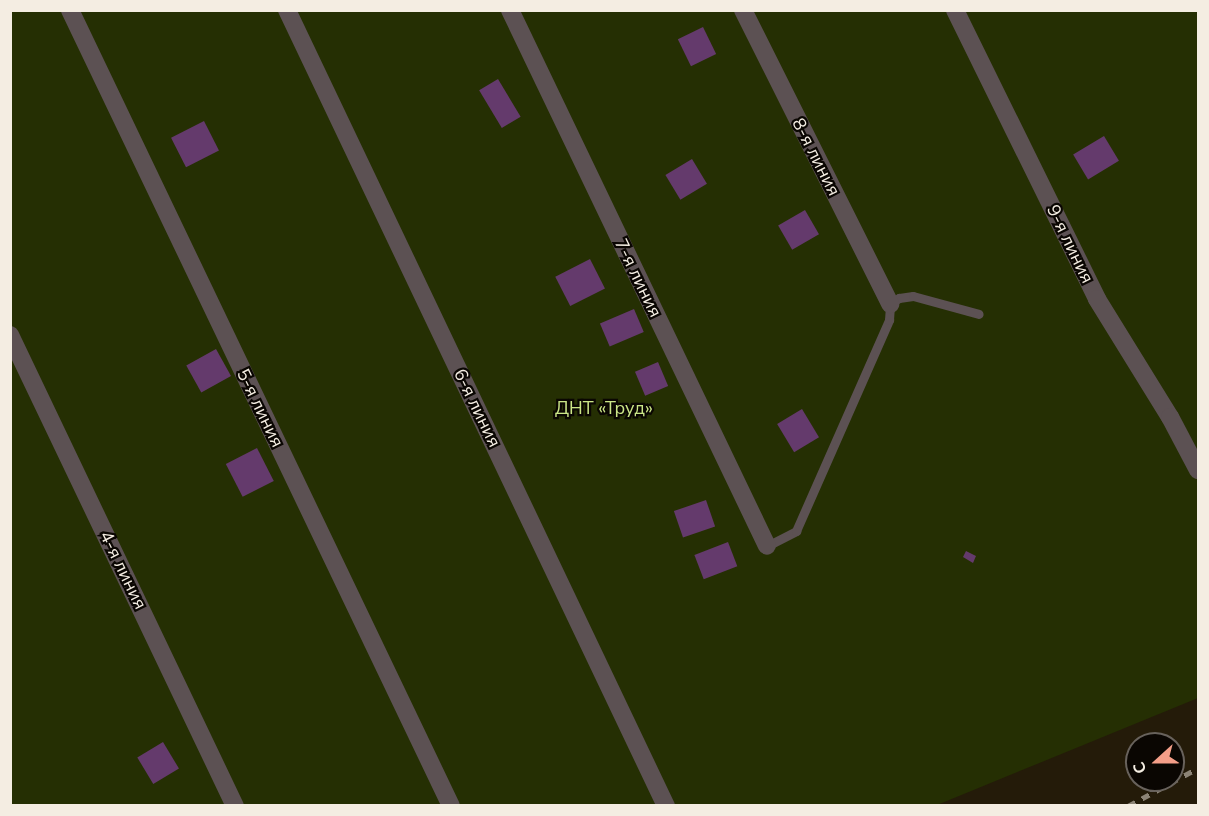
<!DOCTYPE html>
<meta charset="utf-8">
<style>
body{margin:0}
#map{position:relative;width:1209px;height:816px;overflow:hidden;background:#241b09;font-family:"Nunito Sans",sans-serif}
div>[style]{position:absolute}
.green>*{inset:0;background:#252f03}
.building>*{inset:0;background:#643a6c;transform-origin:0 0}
.lane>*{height:9px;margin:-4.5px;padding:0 4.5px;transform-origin:4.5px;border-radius:4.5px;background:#5c5153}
.street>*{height:18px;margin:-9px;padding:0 9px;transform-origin:9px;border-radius:9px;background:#5c5153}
.rail>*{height:4.5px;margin-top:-2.25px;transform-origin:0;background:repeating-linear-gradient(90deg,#8c8476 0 8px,transparent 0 16px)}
span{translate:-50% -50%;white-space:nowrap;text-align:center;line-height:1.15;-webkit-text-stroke:4.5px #0a0602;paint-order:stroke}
.street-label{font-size:18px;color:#f4ede2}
.park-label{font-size:18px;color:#cbe687}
.frame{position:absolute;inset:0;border:12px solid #f4ede2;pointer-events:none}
.north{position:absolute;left:1125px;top:732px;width:60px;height:60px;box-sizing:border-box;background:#0a0602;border:2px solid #68625c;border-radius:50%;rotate:249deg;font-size:16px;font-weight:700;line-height:24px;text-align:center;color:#f4ede2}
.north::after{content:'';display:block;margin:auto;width:21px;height:27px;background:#f49e88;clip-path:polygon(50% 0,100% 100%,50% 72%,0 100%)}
</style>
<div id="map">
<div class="green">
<div style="clip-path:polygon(10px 11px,1198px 11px,1198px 698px,937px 805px,11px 805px)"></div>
</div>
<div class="building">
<div style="left:703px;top:27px;width:30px;height:28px;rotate:64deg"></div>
<div style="left:498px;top:79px;width:44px;height:22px;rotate:59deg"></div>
<div style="left:204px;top:121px;width:33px;height:37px;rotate:63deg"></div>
<div style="left:1104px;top:136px;width:29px;height:36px;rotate:59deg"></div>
<div style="left:692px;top:159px;width:29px;height:31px;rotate:59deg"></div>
<div style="left:805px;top:210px;width:28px;height:31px;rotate:60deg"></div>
<div style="left:590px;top:259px;width:33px;height:39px;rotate:63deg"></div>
<div style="left:634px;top:309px;width:25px;height:37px;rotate:67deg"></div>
<div style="left:216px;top:349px;width:31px;height:34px;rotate:61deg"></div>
<div style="left:658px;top:362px;width:26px;height:25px;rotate:67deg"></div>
<div style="left:802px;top:409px;width:33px;height:29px;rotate:59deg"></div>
<div style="left:257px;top:448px;width:37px;height:35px;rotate:63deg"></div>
<div style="left:706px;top:500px;width:28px;height:34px;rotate:71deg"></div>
<div style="left:728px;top:542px;width:26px;height:36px;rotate:69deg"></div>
<div style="clip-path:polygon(966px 551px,976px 556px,973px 563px,963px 557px)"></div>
<div style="left:163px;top:742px;width:31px;height:30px;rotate:59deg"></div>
</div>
<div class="lane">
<div style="left:767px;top:546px;width:33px;rotate:-27deg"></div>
<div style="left:796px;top:531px;width:231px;rotate:-66.2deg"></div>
<div style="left:889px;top:320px;width:16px;rotate:-86deg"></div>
<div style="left:890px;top:304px;width:11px;rotate:-34deg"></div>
<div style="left:899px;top:298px;width:14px;rotate:-8deg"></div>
<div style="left:913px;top:296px;width:68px;rotate:15.3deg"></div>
</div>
<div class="street">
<div style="left:70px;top:10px;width:882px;rotate:64.42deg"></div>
<div style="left:287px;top:10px;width:882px;rotate:64.54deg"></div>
<div style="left:510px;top:10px;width:594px;rotate:64.38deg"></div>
<div style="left:743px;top:10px;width:329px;rotate:63.4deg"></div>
<div style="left:955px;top:10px;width:322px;rotate:63.8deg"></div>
<div style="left:1097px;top:299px;width:139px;rotate:58.3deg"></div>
<div style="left:1170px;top:417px;width:60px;rotate:62.2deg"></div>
<div style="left:10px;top:335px;width:522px;rotate:64.47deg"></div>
</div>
<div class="rail">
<div style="left:1128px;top:806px;width:80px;rotate:-28.5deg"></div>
</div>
<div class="street-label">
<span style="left:816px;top:157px;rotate:63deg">8-я линия</span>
<span style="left:1070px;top:244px;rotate:64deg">9-я линия</span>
<span style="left:638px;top:278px;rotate:64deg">7-я линия</span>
<span style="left:260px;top:408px;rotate:64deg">5-я линия</span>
<span style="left:477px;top:408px;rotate:64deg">6-я линия</span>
<span style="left:123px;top:570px;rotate:64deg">4-я линия</span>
</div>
<div class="park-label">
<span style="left:604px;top:408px">ДНТ «Труд»</span>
</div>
<div class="frame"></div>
<div class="north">С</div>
</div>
